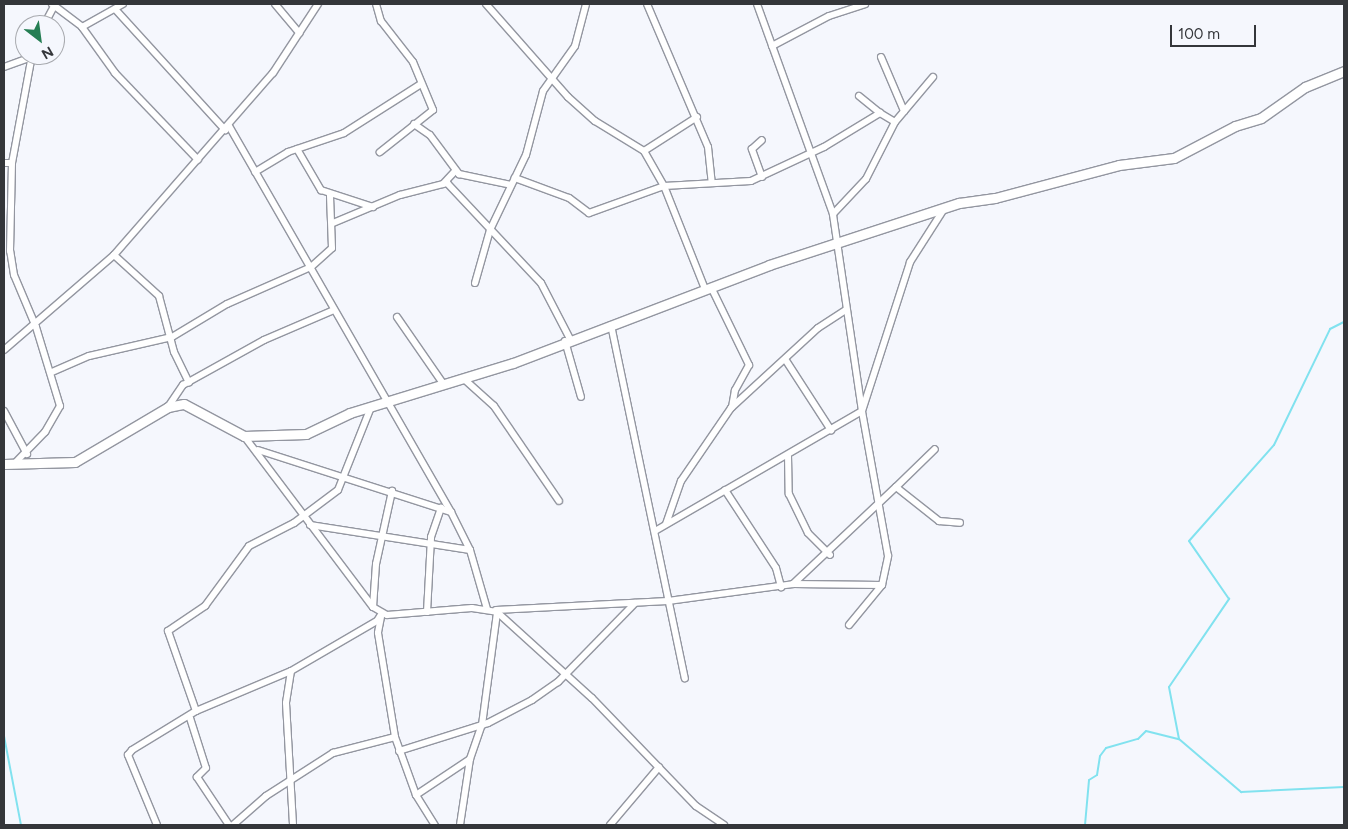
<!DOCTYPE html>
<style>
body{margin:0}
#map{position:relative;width:1348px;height:829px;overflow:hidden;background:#f5f7fd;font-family:Figtree,sans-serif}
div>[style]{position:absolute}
.stream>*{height:2px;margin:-1px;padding:0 1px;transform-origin:1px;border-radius:1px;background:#81e2ef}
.roads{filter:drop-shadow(1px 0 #9396a0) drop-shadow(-1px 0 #9396a0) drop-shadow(0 1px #9396a0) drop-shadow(0 -1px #9396a0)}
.minor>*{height:6px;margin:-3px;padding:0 3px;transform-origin:3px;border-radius:3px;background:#fff}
.tertiary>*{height:9px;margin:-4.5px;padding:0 4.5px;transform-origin:4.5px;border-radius:4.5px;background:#fff}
span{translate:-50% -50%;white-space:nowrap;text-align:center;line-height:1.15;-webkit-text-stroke:4px #f5f7fd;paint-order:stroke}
.frame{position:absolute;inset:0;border:5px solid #34363a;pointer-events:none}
.north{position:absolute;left:15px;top:15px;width:50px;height:50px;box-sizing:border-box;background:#f5f7fd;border:1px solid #a8aaaf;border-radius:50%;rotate:150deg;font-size:14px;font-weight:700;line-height:20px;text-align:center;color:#34363a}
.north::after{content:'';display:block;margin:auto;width:18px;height:22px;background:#257e53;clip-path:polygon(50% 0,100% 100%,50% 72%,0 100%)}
.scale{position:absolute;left:1170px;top:25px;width:86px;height:22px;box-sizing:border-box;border:2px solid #34363a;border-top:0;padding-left:6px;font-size:15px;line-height:18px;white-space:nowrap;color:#34363a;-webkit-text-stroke:4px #f5f7fd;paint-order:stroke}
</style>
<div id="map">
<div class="stream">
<div style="left:4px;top:736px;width:91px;rotate:79.2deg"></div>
<div style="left:1179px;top:739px;width:82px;rotate:40.5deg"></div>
<div style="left:1241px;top:792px;width:103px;rotate:-2.8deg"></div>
<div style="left:1085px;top:825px;width:45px;rotate:-84.9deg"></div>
<div style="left:1089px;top:780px;width:9px;rotate:-32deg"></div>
<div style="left:1097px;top:775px;width:19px;rotate:-81deg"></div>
<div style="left:1100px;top:756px;width:10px;rotate:-53deg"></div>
<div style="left:1106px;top:748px;width:33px;rotate:-16deg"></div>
<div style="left:1138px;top:739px;width:11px;rotate:-45deg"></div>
<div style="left:1146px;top:731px;width:34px;rotate:14deg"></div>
<div style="left:1179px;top:739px;width:53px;rotate:-100.9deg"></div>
<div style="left:1169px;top:687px;width:107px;rotate:-55.7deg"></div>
<div style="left:1229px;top:599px;width:70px;rotate:-124.6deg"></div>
<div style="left:1189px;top:541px;width:128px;rotate:-48.5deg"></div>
<div style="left:1274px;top:445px;width:129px;rotate:-64.2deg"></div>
<div style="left:1330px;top:329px;width:16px;rotate:-27deg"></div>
</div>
<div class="roads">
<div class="minor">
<div style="left:52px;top:4px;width:38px;rotate:37deg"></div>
<div style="left:82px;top:27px;width:57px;rotate:54.3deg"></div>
<div style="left:115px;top:73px;width:120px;rotate:46.3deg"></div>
<div style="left:275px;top:4px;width:38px;rotate:50deg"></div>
<div style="left:376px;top:4px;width:18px;rotate:74deg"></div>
<div style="left:381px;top:21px;width:52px;rotate:52deg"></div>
<div style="left:413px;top:62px;width:52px;rotate:67.4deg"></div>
<div style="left:433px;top:110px;width:68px;rotate:141.6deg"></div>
<div style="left:486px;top:4px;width:124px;rotate:48.6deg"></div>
<div style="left:568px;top:97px;width:36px;rotate:42deg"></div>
<div style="left:595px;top:121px;width:57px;rotate:31.5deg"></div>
<div style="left:644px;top:151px;width:40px;rotate:60.3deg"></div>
<div style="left:664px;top:186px;width:80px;rotate:160.2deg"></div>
<div style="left:589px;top:213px;width:25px;rotate:-143deg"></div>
<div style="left:569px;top:198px;width:58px;rotate:-159.7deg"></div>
<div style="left:647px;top:4px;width:155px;rotate:66.9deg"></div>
<div style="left:708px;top:147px;width:36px;rotate:84deg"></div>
<div style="left:115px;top:9px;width:164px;rotate:47.7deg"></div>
<div style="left:44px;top:25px;width:24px;rotate:-62deg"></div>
<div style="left:82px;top:27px;width:47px;rotate:-29.3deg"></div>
<div style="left:772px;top:46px;width:64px;rotate:-27.8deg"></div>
<div style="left:829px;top:16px;width:38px;rotate:-18deg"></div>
<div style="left:881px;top:57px;width:59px;rotate:66.9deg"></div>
<div style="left:4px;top:67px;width:29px;rotate:-20deg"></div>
<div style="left:859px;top:96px;width:27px;rotate:39deg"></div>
<div style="left:414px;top:124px;width:19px;rotate:35deg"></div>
<div style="left:430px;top:135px;width:49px;rotate:53.4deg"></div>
<div style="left:459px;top:174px;width:53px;rotate:11.9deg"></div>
<div style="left:229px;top:126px;width:445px;rotate:60.1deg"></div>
<div style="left:451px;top:512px;width:42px;rotate:63.4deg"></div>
<div style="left:470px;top:550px;width:61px;rotate:73.9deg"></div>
<div style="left:297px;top:149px;width:48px;rotate:59.7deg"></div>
<div style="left:321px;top:190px;width:55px;rotate:18.1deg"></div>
<div style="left:644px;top:151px;width:63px;rotate:-32.7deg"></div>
<div style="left:4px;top:163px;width:8px"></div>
<div style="left:255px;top:172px;width:39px;rotate:-31deg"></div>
<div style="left:288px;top:152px;width:59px;rotate:-18.7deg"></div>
<div style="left:344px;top:133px;width:91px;rotate:-32.5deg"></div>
<div style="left:762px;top:177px;width:30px;rotate:-110deg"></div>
<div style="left:752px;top:149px;width:13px;rotate:-42deg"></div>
<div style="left:443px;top:184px;width:18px;rotate:-47deg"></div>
<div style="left:833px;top:214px;width:48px;rotate:-46.7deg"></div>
<div style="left:866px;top:179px;width:64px;rotate:-63deg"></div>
<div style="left:895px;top:122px;width:59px;rotate:-49.8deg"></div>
<div style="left:333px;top:223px;width:73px;rotate:-22.7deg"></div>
<div style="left:400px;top:195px;width:49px;rotate:-14.3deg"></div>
<div style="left:447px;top:183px;width:137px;rotate:46.8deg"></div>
<div style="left:541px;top:283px;width:63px;rotate:62.6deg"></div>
<div style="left:114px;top:255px;width:61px;rotate:42.3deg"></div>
<div style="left:159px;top:296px;width:58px;rotate:75deg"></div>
<div style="left:174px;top:352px;width:34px;rotate:64deg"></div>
<div style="left:475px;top:283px;width:55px;rotate:-74.2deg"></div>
<div style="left:490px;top:230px;width:83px;rotate:-64.4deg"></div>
<div style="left:526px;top:155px;width:66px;rotate:-75.1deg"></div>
<div style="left:543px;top:91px;width:55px;rotate:-54.6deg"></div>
<div style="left:575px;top:46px;width:43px;rotate:-75.3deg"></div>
<div style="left:711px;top:287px;width:87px;rotate:64deg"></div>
<div style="left:749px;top:365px;width:29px;rotate:119deg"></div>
<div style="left:735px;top:390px;width:17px;rotate:100deg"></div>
<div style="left:705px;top:289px;width:111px;rotate:-111.7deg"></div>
<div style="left:664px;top:186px;width:87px;rotate:-3.3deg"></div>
<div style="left:751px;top:181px;width:81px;rotate:-25deg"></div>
<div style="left:824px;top:147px;width:66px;rotate:-31.3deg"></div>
<div style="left:880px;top:113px;width:17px;rotate:31deg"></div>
<div style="left:397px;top:317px;width:83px;rotate:55.3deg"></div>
<div style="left:611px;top:325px;width:361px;rotate:78.2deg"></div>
<div style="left:565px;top:341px;width:58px;rotate:74.1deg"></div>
<div style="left:4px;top:350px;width:145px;rotate:-40.8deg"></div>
<div style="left:114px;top:255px;width:242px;rotate:-48.9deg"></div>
<div style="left:273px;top:73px;width:82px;rotate:-56.9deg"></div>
<div style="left:785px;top:359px;width:85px;rotate:57.1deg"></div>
<div style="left:52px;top:372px;width:40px;rotate:-23.4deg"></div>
<div style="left:89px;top:356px;width:85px;rotate:-12.9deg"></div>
<div style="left:172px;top:337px;width:64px;rotate:-31deg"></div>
<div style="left:227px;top:304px;width:92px;rotate:-23.8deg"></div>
<div style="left:311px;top:267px;width:28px;rotate:-42deg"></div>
<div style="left:332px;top:248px;width:53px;rotate:-92.2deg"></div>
<div style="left:464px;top:379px;width:40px;rotate:42deg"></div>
<div style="left:494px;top:406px;width:115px;rotate:55.6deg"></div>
<div style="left:168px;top:407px;width:27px;rotate:-56deg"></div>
<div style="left:183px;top:385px;width:93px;rotate:-29.1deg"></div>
<div style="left:264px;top:340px;width:76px;rotate:-23.2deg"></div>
<div style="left:4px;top:411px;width:49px;rotate:61.9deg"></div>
<div style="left:244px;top:436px;width:214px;rotate:53deg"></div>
<div style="left:373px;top:607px;width:16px;rotate:30deg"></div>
<div style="left:387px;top:615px;width:85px;rotate:-4.7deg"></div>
<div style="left:472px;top:608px;width:25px;rotate:9deg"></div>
<div style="left:497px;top:612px;width:128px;rotate:42.2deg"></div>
<div style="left:592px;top:698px;width:150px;rotate:46.1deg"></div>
<div style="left:696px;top:806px;width:34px;rotate:34deg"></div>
<div style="left:258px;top:450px;width:203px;rotate:17.8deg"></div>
<div style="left:788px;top:455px;width:39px;rotate:89deg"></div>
<div style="left:789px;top:494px;width:43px;rotate:64deg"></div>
<div style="left:808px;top:533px;width:31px;rotate:45deg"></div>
<div style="left:14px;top:464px;width:45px;rotate:-45.9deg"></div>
<div style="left:45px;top:432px;width:30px;rotate:-60deg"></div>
<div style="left:60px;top:406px;width:83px;rotate:-106.9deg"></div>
<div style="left:36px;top:327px;width:56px;rotate:-112.9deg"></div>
<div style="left:14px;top:275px;width:24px;rotate:-99deg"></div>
<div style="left:10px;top:251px;width:88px;rotate:-88.7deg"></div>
<div style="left:12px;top:163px;width:110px;rotate:-79.5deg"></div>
<div style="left:896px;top:487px;width:54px;rotate:-44.3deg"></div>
<div style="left:725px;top:490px;width:93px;rotate:56.8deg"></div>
<div style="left:776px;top:568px;width:20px;rotate:75deg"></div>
<div style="left:666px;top:524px;width:46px;rotate:-70.8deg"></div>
<div style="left:681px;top:481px;width:88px;rotate:-55.6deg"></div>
<div style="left:731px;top:408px;width:118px;rotate:-42.6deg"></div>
<div style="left:818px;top:328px;width:33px;rotate:-33deg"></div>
<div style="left:310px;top:525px;width:162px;rotate:8.9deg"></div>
<div style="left:655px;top:531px;width:239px;rotate:-30.1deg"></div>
<div style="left:862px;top:411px;width:199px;rotate:-98.4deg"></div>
<div style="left:833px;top:214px;width:223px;rotate:-109.9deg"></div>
<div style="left:793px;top:584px;width:141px;rotate:-43.3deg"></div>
<div style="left:896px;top:487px;width:55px;rotate:38.3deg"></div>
<div style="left:939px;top:521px;width:21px;rotate:5deg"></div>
<div style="left:373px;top:607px;width:43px;rotate:-86deg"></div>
<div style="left:376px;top:564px;width:75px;rotate:-77.6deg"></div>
<div style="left:496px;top:610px;width:172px;rotate:-3deg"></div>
<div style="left:668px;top:601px;width:126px;rotate:-7.7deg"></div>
<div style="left:793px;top:584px;width:89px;rotate:0.6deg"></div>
<div style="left:427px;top:612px;width:75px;rotate:-86.9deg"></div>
<div style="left:431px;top:537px;width:31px;rotate:-71deg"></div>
<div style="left:381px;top:617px;width:16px;rotate:101deg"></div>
<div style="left:378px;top:633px;width:105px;rotate:80.7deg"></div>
<div style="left:395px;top:737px;width:62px;rotate:70.1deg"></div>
<div style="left:416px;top:795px;width:36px;rotate:58deg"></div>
<div style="left:849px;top:625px;width:52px;rotate:-50.5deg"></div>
<div style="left:882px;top:585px;width:30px;rotate:-78deg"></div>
<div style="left:888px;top:556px;width:147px;rotate:-100.2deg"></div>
<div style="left:862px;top:411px;width:157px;rotate:-72.1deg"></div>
<div style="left:910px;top:262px;width:63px;rotate:-57.3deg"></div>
<div style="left:291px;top:671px;width:32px;rotate:99deg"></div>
<div style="left:286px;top:703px;width:122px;rotate:86.7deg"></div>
<div style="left:196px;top:711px;width:85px;rotate:-109.3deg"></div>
<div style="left:168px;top:631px;width:45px;rotate:-34deg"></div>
<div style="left:205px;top:606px;width:74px;rotate:-53.7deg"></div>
<div style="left:249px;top:546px;width:51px;rotate:-27.1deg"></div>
<div style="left:294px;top:523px;width:55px;rotate:-36.9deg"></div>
<div style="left:338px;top:490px;width:89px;rotate:-68.3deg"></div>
<div style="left:190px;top:718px;width:52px;rotate:72.3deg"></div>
<div style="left:206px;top:768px;width:13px;rotate:135deg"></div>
<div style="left:197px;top:777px;width:58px;rotate:56.3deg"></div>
<div style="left:399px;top:751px;width:93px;rotate:-17.5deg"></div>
<div style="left:488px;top:723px;width:50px;rotate:-27.6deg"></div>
<div style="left:532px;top:700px;width:32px;rotate:-35deg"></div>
<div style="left:558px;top:682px;width:110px;rotate:-45.7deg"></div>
<div style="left:416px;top:795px;width:65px;rotate:-33.7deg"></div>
<div style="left:157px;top:825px;width:76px;rotate:-112.5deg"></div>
<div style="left:128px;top:755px;width:6px;rotate:-51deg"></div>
<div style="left:132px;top:750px;width:75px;rotate:-31.4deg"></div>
<div style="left:196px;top:711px;width:103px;rotate:-22.8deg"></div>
<div style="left:291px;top:671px;width:99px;rotate:-30.2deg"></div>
<div style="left:377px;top:621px;width:9px;rotate:-58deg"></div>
<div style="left:233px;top:825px;width:44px;rotate:-41.3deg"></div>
<div style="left:266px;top:796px;width:80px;rotate:-32.7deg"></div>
<div style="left:333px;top:753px;width:64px;rotate:-14.5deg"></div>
<div style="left:460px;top:825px;width:67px;rotate:-81.4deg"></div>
<div style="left:470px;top:759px;width:36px;rotate:-71deg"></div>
<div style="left:482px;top:725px;width:114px;rotate:-82.4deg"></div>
<div style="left:610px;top:825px;width:76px;rotate:-49.8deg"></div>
</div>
<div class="tertiary">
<div style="left:4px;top:464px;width:71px;rotate:-1.6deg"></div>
<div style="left:75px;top:462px;width:108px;rotate:-30.6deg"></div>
<div style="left:168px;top:407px;width:16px;rotate:-11deg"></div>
<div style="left:184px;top:404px;width:68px;rotate:28.1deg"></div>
<div style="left:244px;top:436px;width:62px;rotate:-1.8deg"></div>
<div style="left:306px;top:434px;width:49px;rotate:-25.5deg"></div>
<div style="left:350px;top:413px;width:170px;rotate:-17.1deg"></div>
<div style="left:513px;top:363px;width:274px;rotate:-20.9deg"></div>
<div style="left:769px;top:265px;width:200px;rotate:-18.1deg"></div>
<div style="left:959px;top:203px;width:36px;rotate:-8deg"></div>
<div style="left:995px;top:198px;width:128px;rotate:-14.9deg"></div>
<div style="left:1119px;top:165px;width:55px;rotate:-7.3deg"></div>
<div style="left:1174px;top:158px;width:69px;rotate:-27.7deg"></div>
<div style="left:1235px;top:126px;width:27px;rotate:-17deg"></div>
<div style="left:1261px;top:118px;width:54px;rotate:-35.2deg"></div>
<div style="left:1305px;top:87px;width:42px;rotate:-22.3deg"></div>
</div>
</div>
<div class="frame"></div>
<div class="north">N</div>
<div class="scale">100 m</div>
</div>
